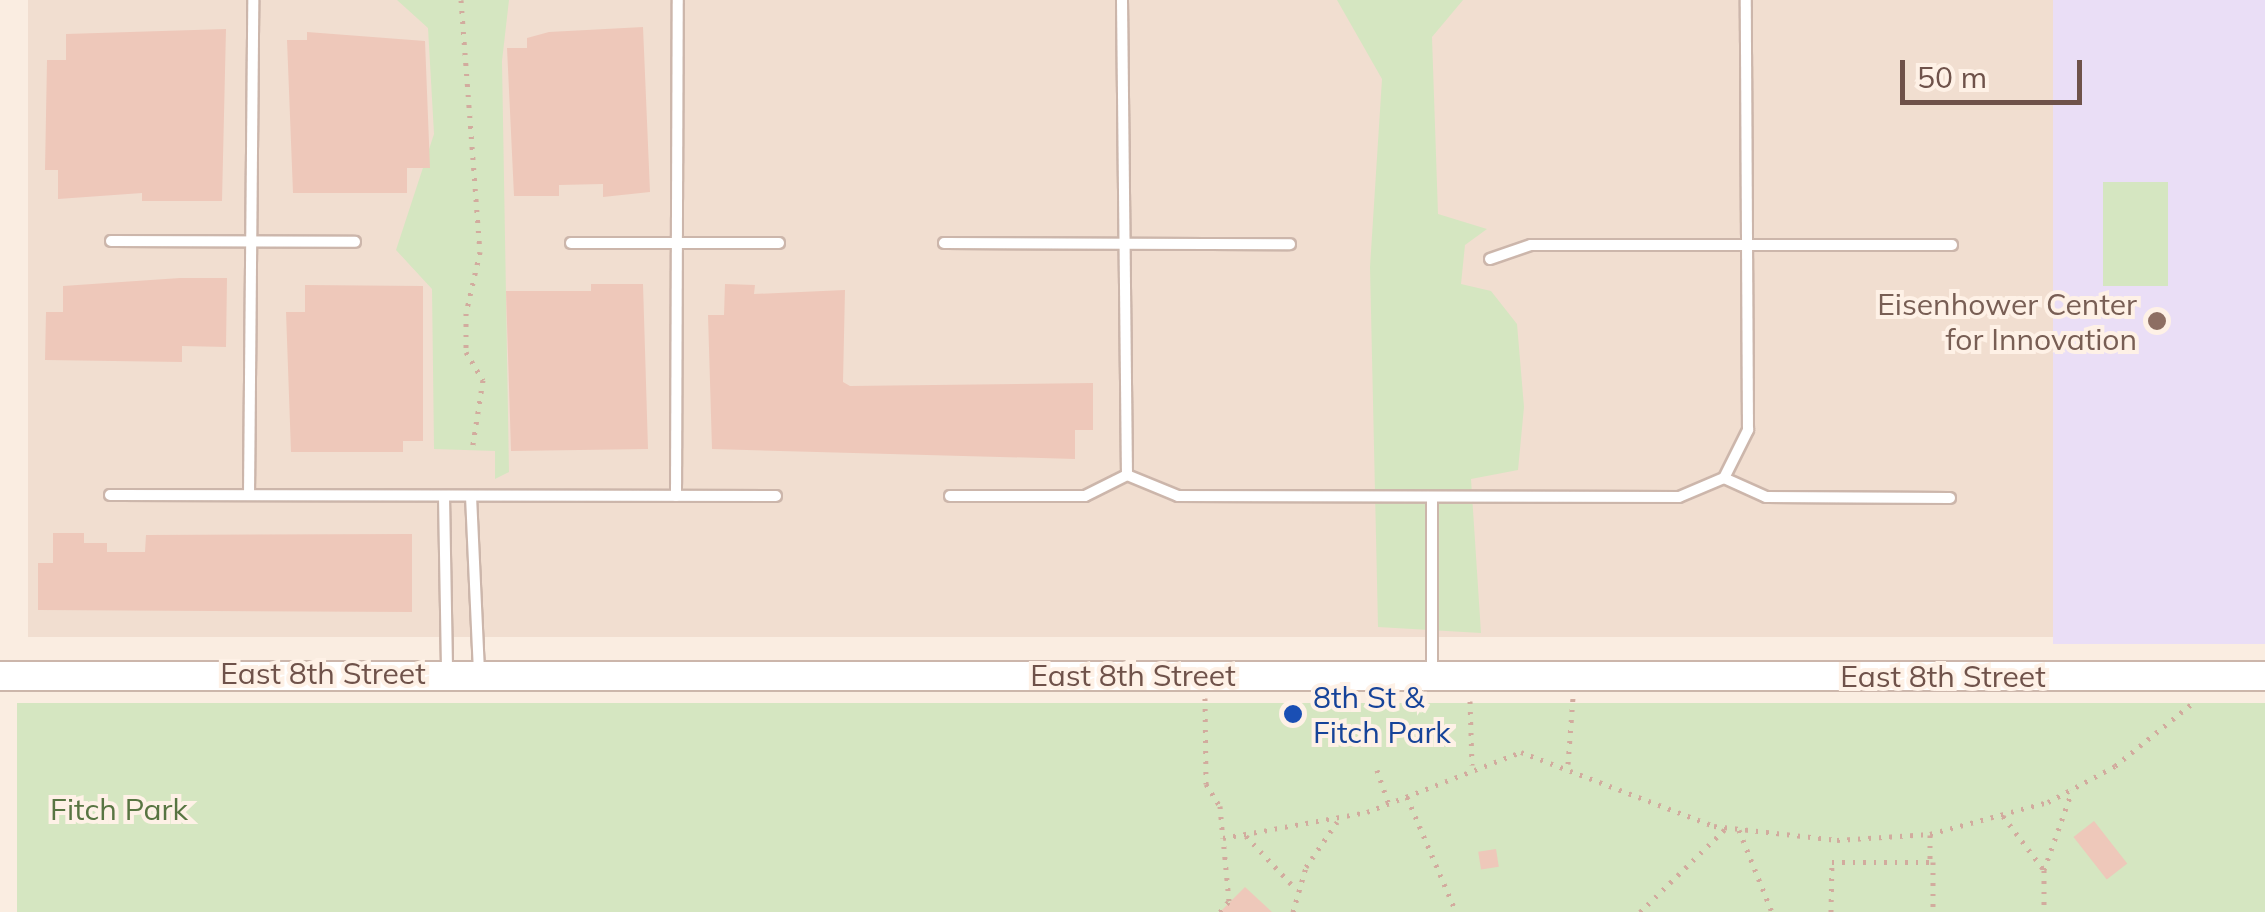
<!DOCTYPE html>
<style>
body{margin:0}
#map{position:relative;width:2265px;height:912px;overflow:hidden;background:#faede1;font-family:Mulish,sans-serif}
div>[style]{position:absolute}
.residential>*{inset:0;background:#f1ded0;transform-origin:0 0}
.education>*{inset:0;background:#eadef6;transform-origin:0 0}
.green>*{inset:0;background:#d5e6c1;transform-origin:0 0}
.building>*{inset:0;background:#eec8ba;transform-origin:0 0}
.path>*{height:5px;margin-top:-2.5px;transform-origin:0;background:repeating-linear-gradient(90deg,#d2ab9e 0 2.5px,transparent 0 10.5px)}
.roads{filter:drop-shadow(2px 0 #ccb6ab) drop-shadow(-2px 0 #ccb6ab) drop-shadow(0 2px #ccb6ab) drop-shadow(0 -2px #ccb6ab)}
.service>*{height:10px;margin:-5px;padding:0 5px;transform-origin:5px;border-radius:5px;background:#fff}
.tertiary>*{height:28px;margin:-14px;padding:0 14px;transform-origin:14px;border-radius:14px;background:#fff}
.dots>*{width:28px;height:28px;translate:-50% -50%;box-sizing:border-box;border:5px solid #fef1e6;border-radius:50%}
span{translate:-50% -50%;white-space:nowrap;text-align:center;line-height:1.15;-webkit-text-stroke:8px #fef1e6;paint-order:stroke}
.education-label{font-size:30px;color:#785e54}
.right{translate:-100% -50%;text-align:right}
.street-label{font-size:30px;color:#6f524a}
.transit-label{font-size:30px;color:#164399}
.left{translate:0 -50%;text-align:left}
.park-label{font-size:30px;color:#587542}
.scale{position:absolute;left:1900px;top:60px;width:182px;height:45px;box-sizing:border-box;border:5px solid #6f524a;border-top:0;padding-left:12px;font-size:30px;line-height:35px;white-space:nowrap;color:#6f524a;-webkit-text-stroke:8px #fef1e6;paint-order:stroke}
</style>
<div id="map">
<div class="residential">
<div style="left:28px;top:0;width:2025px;height:637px"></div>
</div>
<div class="education">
<div style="left:2053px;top:0;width:212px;height:644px"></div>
</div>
<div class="green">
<div style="clip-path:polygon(397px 0,509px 0,502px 61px,509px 472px,495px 479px,495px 451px,434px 449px,432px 289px,396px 250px,434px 134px,428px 28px)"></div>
<div style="clip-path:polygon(1337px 0,1463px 0,1432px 37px,1438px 214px,1487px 229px,1465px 245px,1461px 284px,1491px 291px,1517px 324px,1524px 407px,1518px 470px,1471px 479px,1481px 633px,1378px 627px,1370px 267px,1382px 79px)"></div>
<div style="left:2168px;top:182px;width:104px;height:65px;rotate:90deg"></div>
<div style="left:17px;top:703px;width:2248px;height:209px"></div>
</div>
<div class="building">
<div style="clip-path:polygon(643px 27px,650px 192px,603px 197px,603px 184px,559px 185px,559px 196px,514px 196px,507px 48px,527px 48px,527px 38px,549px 32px)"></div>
<div style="clip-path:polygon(226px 29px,222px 201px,142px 201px,142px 193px,58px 199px,58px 170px,45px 170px,47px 60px,66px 60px,66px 34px)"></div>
<div style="clip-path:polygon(307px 32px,425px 41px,430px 168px,407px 168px,407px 193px,293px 193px,287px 40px,307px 40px)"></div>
<div style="clip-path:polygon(180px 278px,227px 278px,226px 347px,182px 346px,182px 362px,45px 360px,46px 312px,63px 312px,63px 286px)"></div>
<div style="clip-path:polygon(591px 284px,643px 284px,648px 449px,511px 451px,506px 291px,591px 291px)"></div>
<div style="clip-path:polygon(725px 284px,755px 285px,754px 294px,845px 290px,843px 382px,850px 386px,1093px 383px,1093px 430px,1075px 430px,1075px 459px,712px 449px,708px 315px,724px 315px)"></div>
<div style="clip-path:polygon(305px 285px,423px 286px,423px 441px,403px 441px,403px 452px,291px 452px,286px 312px,305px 312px)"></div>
<div style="clip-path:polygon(53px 533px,84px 533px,84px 543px,107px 543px,107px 552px,145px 552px,146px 535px,412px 534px,412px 612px,38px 610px,38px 563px,53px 563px)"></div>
<div style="left:2094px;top:821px;width:54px;height:26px;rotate:52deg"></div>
<div style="left:1496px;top:849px;width:18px;height:18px;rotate:81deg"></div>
<div style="clip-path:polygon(1245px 887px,1272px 912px,1220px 912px)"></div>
</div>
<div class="path">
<div style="left:461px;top:0;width:253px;rotate:85.7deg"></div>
<div style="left:480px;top:252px;width:63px;rotate:102.9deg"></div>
<div style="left:466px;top:313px;width:39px;rotate:90deg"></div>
<div style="left:466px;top:352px;width:33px;rotate:59deg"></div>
<div style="left:483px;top:380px;width:71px;rotate:98.9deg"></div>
<div style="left:1205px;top:698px;width:86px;rotate:89.3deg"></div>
<div style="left:1206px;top:784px;width:26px;rotate:58deg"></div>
<div style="left:1220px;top:806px;width:32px;rotate:85deg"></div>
<div style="left:1223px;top:838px;width:146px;rotate:-10.2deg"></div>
<div style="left:1367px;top:812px;width:165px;rotate:-21.3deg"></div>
<div style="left:1521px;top:752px;width:207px;rotate:21deg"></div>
<div style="left:1714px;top:826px;width:124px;rotate:6.5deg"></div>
<div style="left:1837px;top:840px;width:93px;rotate:-3.7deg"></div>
<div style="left:1930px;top:834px;width:122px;rotate:-15.2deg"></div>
<div style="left:2048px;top:802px;width:76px;rotate:-28.2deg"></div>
<div style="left:2115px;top:766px;width:102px;rotate:-39deg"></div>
<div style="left:1470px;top:701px;width:64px;rotate:88.2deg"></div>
<div style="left:1568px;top:764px;width:66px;rotate:-85.7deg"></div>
<div style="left:1377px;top:770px;width:36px;rotate:71deg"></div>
<div style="left:1407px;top:797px;width:125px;rotate:66.9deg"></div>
<div style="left:2003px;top:816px;width:68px;rotate:52.8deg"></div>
<div style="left:2044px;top:870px;width:42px;rotate:90deg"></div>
<div style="left:1739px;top:830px;width:88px;rotate:68.1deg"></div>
<div style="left:1930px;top:835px;width:27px;rotate:90deg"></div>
<div style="left:1246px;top:836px;width:71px;rotate:46.7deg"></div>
<div style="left:2044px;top:870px;width:84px;rotate:-70.5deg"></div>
<div style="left:1220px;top:912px;width:14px;rotate:-51deg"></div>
<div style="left:1229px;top:901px;width:63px;rotate:-95.4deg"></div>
<div style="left:1293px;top:912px;width:47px;rotate:-73.9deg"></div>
<div style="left:1306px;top:867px;width:55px;rotate:-55.4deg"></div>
<div style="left:1640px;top:912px;width:120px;rotate:-44.3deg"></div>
<div style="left:1831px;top:912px;width:50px;rotate:-88.9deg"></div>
<div style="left:1832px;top:862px;width:101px"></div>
<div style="left:1933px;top:862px;width:50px;rotate:90deg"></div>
</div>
<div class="roads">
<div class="service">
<div style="left:1122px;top:0;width:475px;rotate:89.4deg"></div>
<div style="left:111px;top:241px;width:244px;rotate:0.2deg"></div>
<div style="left:571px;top:243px;width:208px"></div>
<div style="left:944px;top:243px;width:346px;rotate:0.2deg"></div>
<div style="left:1490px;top:259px;width:43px;rotate:-18.9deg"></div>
<div style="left:1531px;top:245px;width:421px"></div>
<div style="left:1724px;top:478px;width:54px;rotate:-63.4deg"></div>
<div style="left:1748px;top:430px;width:430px;rotate:-90.3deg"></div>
<div style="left:110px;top:495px;width:666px;rotate:0.09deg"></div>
<div style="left:249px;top:495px;width:495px;rotate:-89.5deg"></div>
<div style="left:444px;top:496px;width:176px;rotate:89deg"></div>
<div style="left:471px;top:496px;width:175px;rotate:87.4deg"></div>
<div style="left:676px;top:496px;width:496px;rotate:-89.8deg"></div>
<div style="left:950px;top:496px;width:135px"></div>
<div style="left:1085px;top:496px;width:47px;rotate:-26.6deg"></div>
<div style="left:1127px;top:475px;width:55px;rotate:22.4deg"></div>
<div style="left:1178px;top:496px;width:501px;rotate:0.11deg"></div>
<div style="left:1679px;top:497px;width:49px;rotate:-22.9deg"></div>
<div style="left:1724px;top:478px;width:46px;rotate:24.3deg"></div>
<div style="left:1766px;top:497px;width:184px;rotate:0.3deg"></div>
<div style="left:1432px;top:497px;width:178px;rotate:90deg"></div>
</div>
<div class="tertiary">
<div style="left:0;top:676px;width:2265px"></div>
</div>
</div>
<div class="dots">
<div style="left:2157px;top:321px;background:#8d6e63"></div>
<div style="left:1293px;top:714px;background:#1a4fb4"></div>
</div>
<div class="education-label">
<span class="right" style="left:2137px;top:321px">Eisenhower Center<br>for Innovation</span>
</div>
<div class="street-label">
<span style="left:323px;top:673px">East 8th Street</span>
<span style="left:1133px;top:675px">East 8th Street</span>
<span style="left:1943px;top:676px">East 8th Street</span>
</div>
<div class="transit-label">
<span class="left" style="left:1313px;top:714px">8th St &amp;<br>Fitch Park</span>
</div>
<div class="park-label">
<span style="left:119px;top:809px">Fitch Park</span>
</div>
<div class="scale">50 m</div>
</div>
